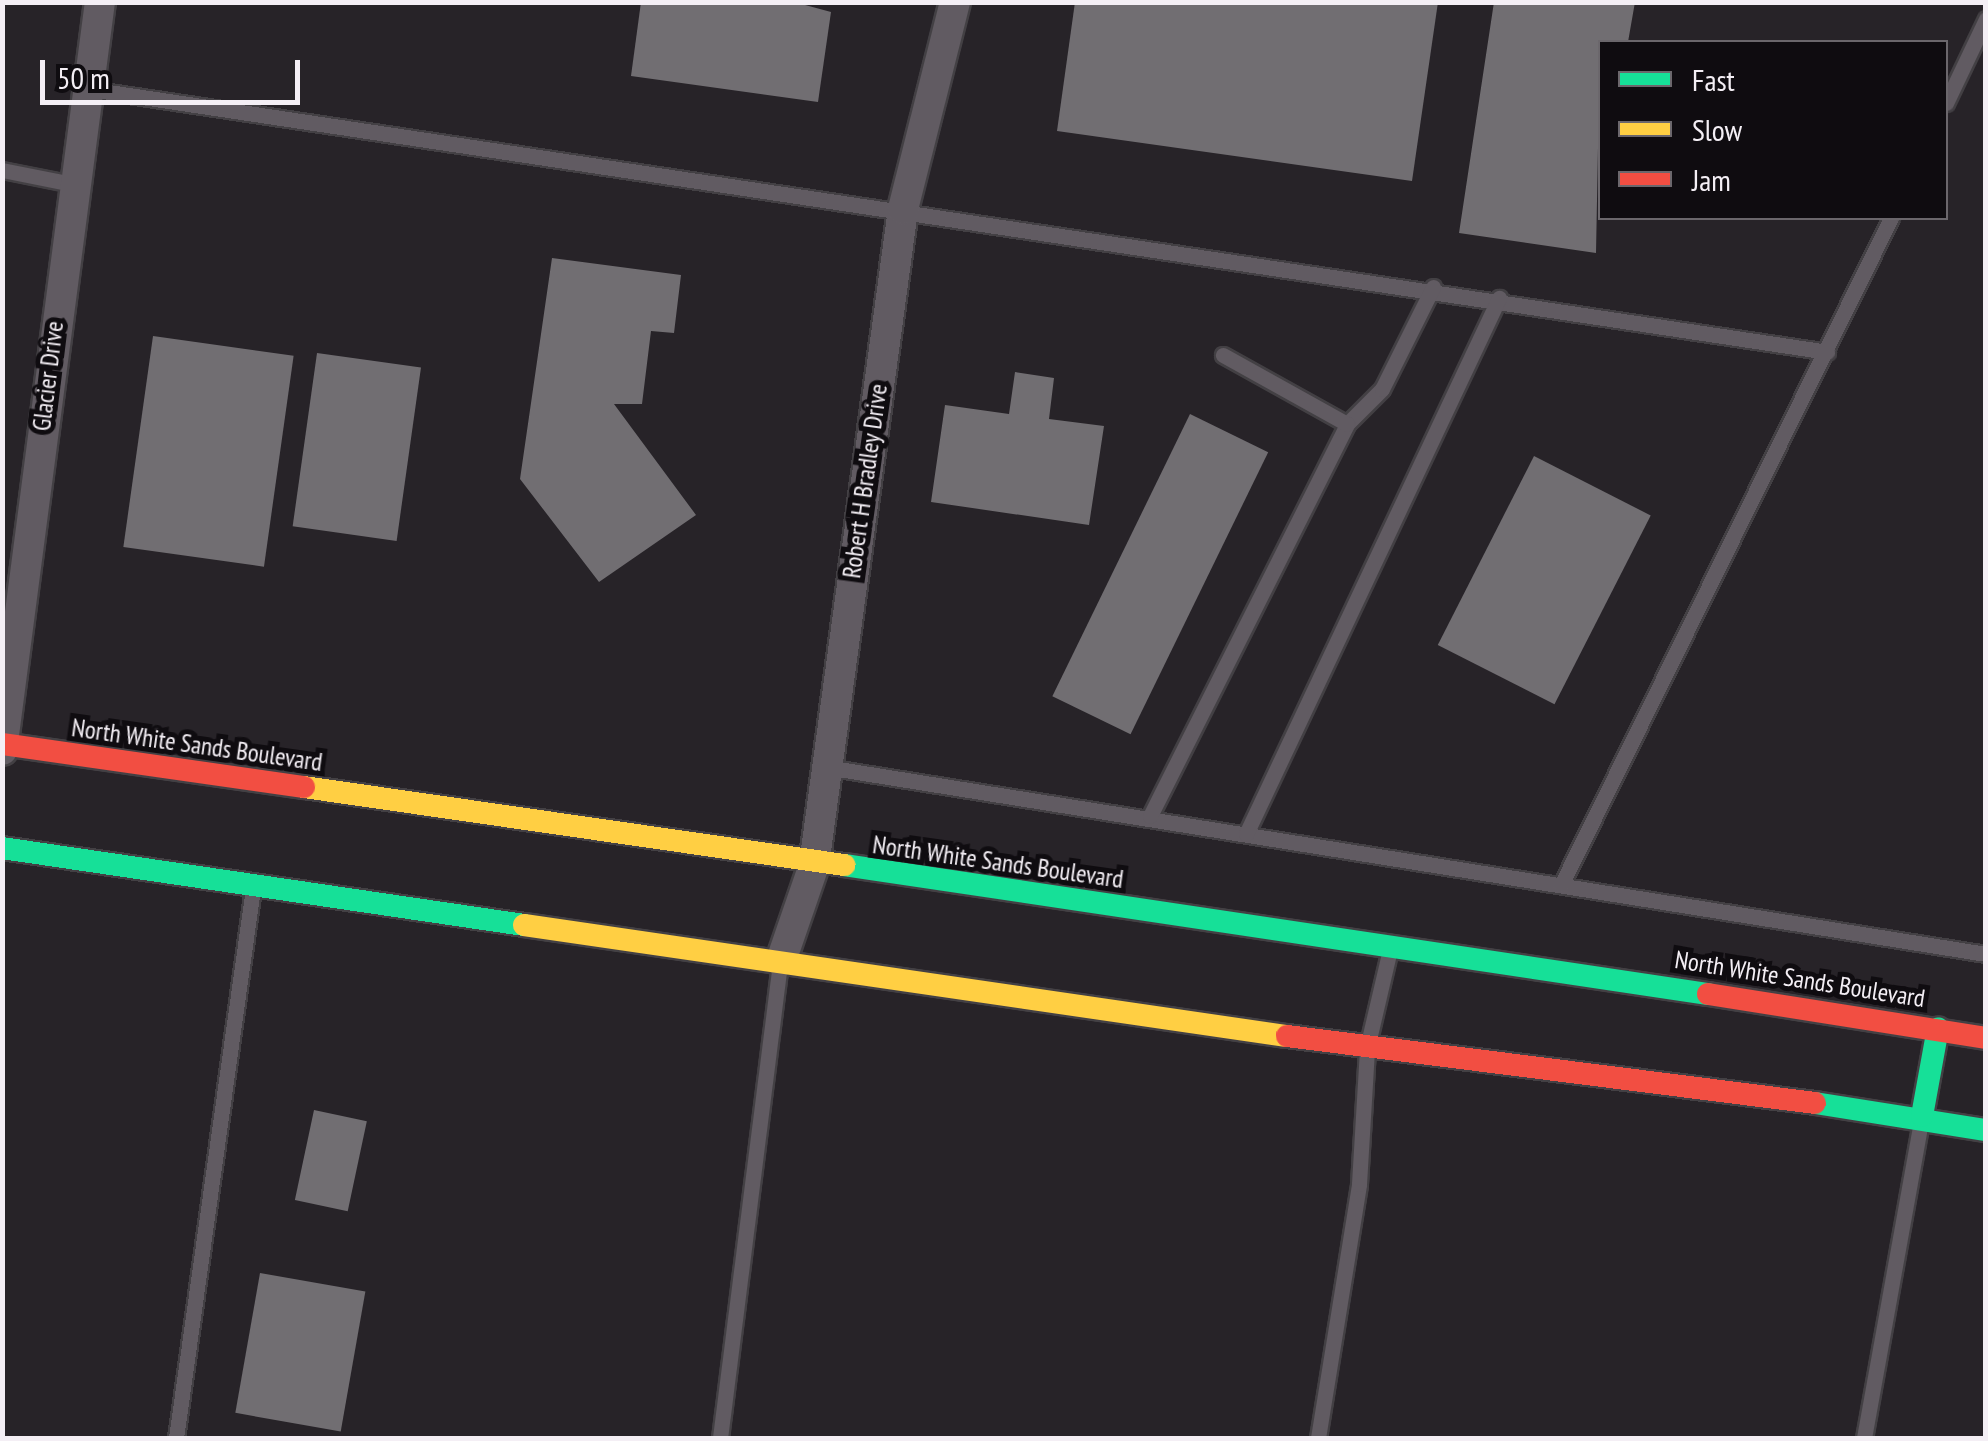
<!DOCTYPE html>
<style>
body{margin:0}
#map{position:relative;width:1988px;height:1441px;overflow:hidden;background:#272328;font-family:"PT Sans Narrow",sans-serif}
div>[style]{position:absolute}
.building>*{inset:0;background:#716e72;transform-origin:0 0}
.roads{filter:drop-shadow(2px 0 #434044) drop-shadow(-2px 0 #434044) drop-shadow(0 2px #434044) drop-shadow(0 -2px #434044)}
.lane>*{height:15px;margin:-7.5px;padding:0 7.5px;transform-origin:7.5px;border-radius:7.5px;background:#615b62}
.street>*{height:30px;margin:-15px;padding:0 15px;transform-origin:15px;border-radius:15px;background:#615b62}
.fast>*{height:22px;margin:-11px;padding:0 11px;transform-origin:11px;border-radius:11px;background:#16e098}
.slow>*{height:22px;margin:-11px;padding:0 11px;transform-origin:11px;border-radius:11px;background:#ffcf43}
.jam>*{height:22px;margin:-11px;padding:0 11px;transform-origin:11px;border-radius:11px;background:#f24e42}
span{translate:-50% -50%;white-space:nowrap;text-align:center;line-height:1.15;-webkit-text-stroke:10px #0f0c10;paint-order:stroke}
.street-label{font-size:25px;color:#f4eff5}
.frame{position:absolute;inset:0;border:5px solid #f4eff5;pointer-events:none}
.legend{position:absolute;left:1598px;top:40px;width:350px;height:180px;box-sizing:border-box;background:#0f0c10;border:2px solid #6b676c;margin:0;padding:12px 18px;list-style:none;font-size:30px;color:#f4eff5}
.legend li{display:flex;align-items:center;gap:20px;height:50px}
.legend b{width:50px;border:2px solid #6b676c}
.scale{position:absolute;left:40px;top:60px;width:260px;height:45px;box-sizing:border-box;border:5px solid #f4eff5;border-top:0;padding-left:12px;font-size:30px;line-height:35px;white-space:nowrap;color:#f4eff5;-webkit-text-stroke:8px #0f0c10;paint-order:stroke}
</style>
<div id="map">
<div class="building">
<div style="clip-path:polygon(641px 2px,794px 2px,831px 12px,818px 102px,631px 76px)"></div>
<div style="clip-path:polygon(1075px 2px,1438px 2px,1412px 181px,1057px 131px)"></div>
<div style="clip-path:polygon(1494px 2px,1635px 2px,1628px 42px,1600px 42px,1596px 253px,1459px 233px)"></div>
<div style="clip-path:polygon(552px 258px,681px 275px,674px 333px,651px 331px,642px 404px,614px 404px,696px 515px,599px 582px,520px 479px)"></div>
<div style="left:153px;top:336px;width:142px;height:213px;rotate:8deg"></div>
<div style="left:317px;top:353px;width:105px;height:175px;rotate:8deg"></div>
<div style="clip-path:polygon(1015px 372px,1054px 378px,1049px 419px,1104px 426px,1089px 525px,931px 502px,945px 405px,1009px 414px)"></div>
<div style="left:1190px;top:414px;width:87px;height:314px;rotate:26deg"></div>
<div style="left:1534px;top:456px;width:131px;height:212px;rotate:27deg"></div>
<div style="left:314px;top:1110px;width:54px;height:92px;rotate:12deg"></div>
<div style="left:260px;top:1273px;width:107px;height:142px;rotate:10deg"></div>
</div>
<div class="roads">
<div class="lane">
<div style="left:89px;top:89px;width:1758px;rotate:8.6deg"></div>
<div style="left:1946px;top:103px;width:93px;rotate:-64.5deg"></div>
<div style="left:2px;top:170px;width:71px;rotate:11.3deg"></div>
<div style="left:1347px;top:424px;width:49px;rotate:-45deg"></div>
<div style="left:1382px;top:389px;width:114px;rotate:-63.4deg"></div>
<div style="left:826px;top:767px;width:1175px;rotate:9.16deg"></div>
<div style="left:1150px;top:816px;width:439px;rotate:-63.3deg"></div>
<div style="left:1347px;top:424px;width:142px;rotate:-150.9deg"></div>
<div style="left:1246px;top:834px;width:593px;rotate:-64.73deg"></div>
<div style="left:1561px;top:885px;width:744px;rotate:-63.68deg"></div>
<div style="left:176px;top:1438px;width:555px;rotate:-82.03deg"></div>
<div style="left:720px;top:1438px;width:476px;rotate:-82.8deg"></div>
<div style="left:1318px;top:1438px;width:257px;rotate:-80.8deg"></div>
<div style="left:1359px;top:1184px;width:136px;rotate:-86.6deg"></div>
<div style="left:1367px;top:1048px;width:102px;rotate:-76.9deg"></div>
<div style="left:1864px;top:1438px;width:323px;rotate:-79.8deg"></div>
</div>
<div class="street">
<div style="left:2px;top:750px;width:754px;rotate:-82.54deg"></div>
<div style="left:781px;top:961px;width:102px;rotate:-71deg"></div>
<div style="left:814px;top:865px;width:662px;rotate:-82.27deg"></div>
<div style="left:903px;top:209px;width:213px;rotate:-75.9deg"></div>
</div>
<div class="fast">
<div style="left:2px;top:848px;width:528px;rotate:8.39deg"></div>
<div style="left:844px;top:865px;width:874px;rotate:8.49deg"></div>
<div style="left:1815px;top:1103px;width:173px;rotate:9deg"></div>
<div style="left:1922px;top:1116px;width:89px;rotate:-79.7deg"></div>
</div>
<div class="slow">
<div style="left:304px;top:787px;width:546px;rotate:8.22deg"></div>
<div style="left:524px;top:925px;width:771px;rotate:8.28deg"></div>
</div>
<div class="jam">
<div style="left:2px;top:744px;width:305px;rotate:8.1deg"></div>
<div style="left:1708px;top:994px;width:281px;rotate:9deg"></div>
<div style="left:1287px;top:1036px;width:532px;rotate:7.23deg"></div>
</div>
</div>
<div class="street-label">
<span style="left:48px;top:376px;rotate:-83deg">Glacier Drive</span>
<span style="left:865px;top:481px;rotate:-82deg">Robert H Bradley Drive</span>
<span style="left:197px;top:745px;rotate:8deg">North White Sands Boulevard</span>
<span style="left:998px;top:862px;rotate:8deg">North White Sands Boulevard</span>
<span style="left:1800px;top:979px;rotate:9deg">North White Sands Boulevard</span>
</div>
<div class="frame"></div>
<ul class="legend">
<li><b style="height:12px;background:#16e098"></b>Fast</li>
<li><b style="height:12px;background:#ffcf43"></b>Slow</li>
<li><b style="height:12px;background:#f24e42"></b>Jam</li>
</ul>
<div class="scale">50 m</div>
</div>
